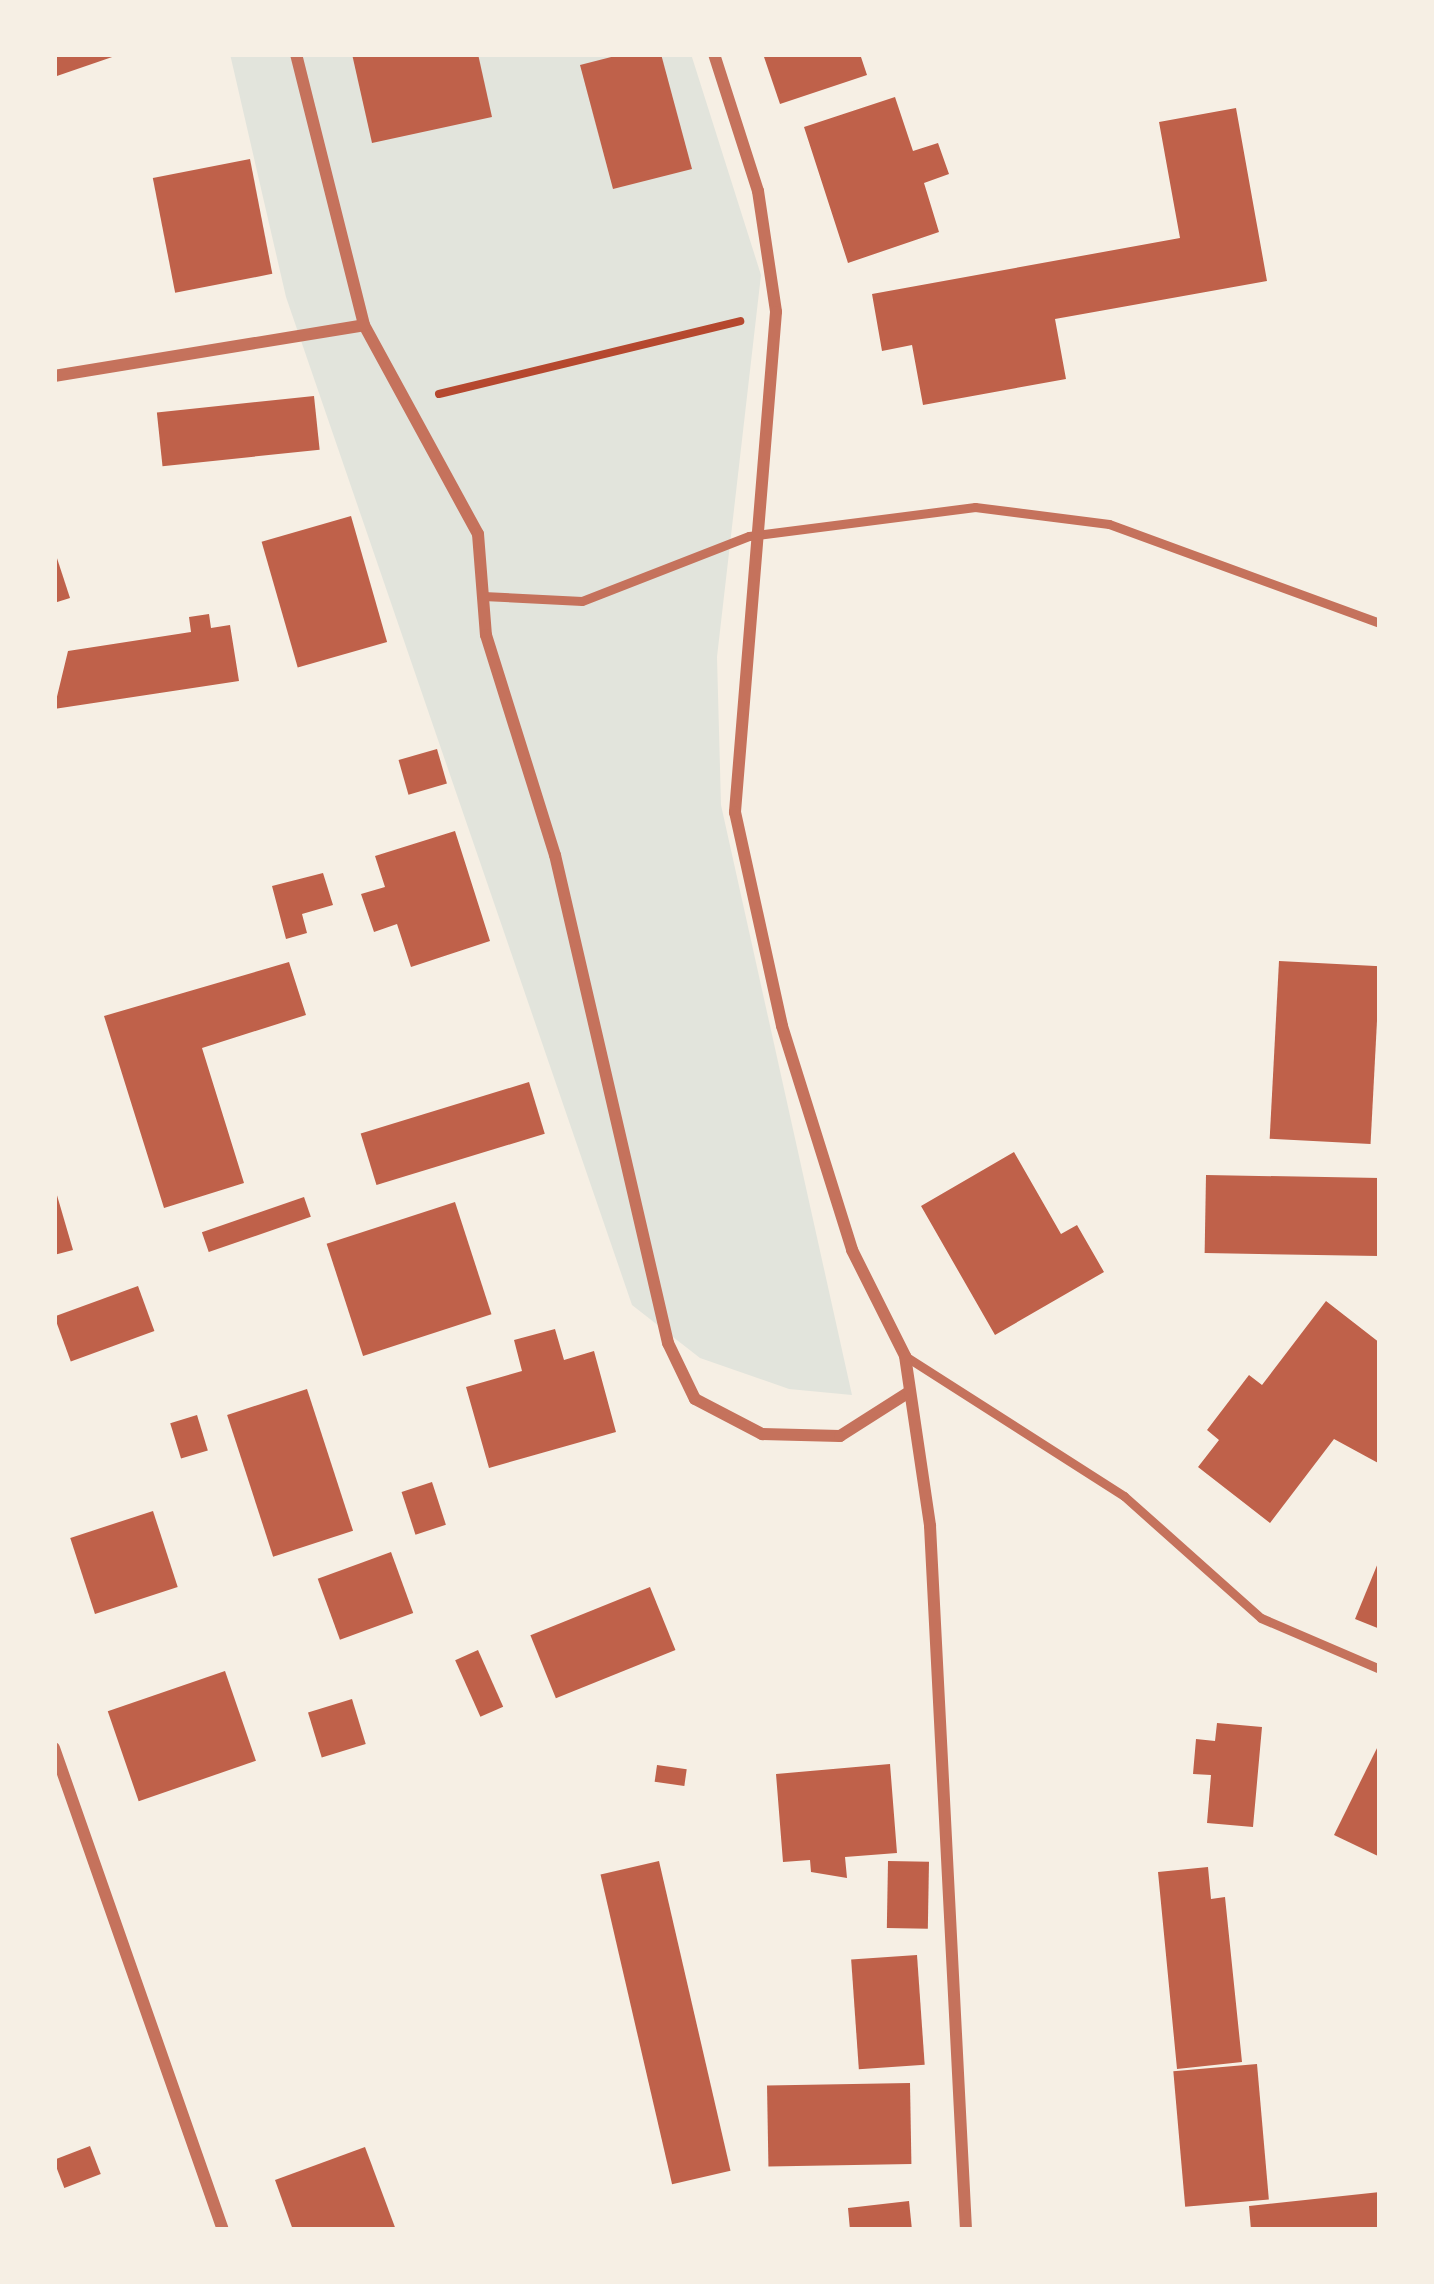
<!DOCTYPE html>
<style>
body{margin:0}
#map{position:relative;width:1434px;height:2284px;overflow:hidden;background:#f6efe4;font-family:Spectral,serif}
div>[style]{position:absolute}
.green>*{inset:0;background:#e2e4dc}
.building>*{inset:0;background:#bf614a;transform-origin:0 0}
.path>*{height:8px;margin:-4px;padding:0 4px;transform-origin:4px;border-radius:4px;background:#b5482f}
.service>*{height:9px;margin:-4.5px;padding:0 4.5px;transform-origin:4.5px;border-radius:4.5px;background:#c5725c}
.minor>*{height:12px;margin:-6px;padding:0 6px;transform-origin:6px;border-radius:6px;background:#c5725c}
span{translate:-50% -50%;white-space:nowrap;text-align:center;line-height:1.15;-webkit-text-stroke:10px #f6efe4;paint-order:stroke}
.frame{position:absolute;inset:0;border:57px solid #f6efe4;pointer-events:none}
</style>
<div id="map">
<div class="green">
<div style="clip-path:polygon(230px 54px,691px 54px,761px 275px,717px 657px,721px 805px,852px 1395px,789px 1389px,700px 1358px,632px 1305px,286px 297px)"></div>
</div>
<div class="building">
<div style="clip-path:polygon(54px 54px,118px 54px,118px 55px,54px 77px)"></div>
<div style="clip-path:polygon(352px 54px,478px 54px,492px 117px,372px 143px)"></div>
<div style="clip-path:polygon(623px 54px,661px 54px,692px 169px,613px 189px,580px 65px)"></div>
<div style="clip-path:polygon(763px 54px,860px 54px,867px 75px,780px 104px)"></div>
<div style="clip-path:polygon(895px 97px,913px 151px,938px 143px,949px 174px,924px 183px,939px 232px,848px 263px,804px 127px)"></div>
<div style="clip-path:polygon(1236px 108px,1267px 281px,1055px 319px,1066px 379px,923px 405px,912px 345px,882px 351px,872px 294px,1180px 238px,1159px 122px)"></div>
<div style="left:250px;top:159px;width:117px;height:99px;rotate:79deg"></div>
<div style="left:314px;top:396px;width:54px;height:158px;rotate:84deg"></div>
<div style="left:351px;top:516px;width:131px;height:93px;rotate:74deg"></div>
<div style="clip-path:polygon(54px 549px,70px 598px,54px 603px)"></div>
<div style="clip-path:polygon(209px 614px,211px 628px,230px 625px,239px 681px,54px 709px,68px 651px,191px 632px,189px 617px)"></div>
<div style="left:437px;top:749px;width:36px;height:40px;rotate:74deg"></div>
<div style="clip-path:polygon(455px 831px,490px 941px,411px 967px,397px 924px,374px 932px,361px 894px,385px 887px,375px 856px)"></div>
<div style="clip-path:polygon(323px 873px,333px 905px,302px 914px,307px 933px,286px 939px,272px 886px)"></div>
<div style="left:1279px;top:961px;width:101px;height:178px;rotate:3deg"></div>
<div style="clip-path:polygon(289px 962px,306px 1015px,202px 1048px,244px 1183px,164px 1208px,104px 1016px)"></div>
<div style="left:529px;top:1082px;width:54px;height:176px;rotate:73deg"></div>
<div style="clip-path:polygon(1014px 1152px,1061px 1234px,1077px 1225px,1104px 1272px,995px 1335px,921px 1206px)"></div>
<div style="left:1206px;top:1175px;width:174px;height:78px;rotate:1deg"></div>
<div style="clip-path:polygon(54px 1185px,73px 1250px,54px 1255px)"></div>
<div style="left:304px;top:1197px;width:21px;height:108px;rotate:71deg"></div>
<div style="left:455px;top:1202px;width:118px;height:135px;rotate:72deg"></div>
<div style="left:138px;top:1286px;width:48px;height:89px;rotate:70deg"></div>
<div style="clip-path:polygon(1326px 1301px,1380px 1343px,1380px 1464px,1334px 1439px,1270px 1523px,1198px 1467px,1219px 1440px,1207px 1430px,1249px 1375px,1262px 1385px)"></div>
<div style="clip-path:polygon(555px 1329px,564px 1360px,594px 1351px,616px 1432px,489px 1468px,466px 1387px,522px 1371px,514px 1340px)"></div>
<div style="left:307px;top:1389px;width:149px;height:84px;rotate:72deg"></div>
<div style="left:197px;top:1415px;width:37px;height:28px;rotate:73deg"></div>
<div style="left:432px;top:1482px;width:45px;height:32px;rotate:72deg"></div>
<div style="left:153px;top:1511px;width:80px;height:87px;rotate:72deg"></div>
<div style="left:391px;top:1552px;width:65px;height:78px;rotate:70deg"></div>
<div style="clip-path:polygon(1380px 1558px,1380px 1629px,1355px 1619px)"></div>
<div style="left:650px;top:1587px;width:68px;height:129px;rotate:68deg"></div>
<div style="left:478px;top:1650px;width:62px;height:25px;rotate:66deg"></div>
<div style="left:225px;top:1671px;width:95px;height:124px;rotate:71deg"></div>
<div style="left:352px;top:1699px;width:47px;height:46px;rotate:73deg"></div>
<div style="clip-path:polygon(1217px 1723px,1262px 1727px,1253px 1827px,1207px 1823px,1211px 1775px,1193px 1774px,1196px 1739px,1215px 1741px)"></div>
<div style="clip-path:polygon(1380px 1742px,1380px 1857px,1334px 1835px)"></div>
<div style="clip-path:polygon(890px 1764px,897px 1853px,845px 1857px,847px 1878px,811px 1872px,810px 1860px,783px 1862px,776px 1774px)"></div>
<div style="left:657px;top:1765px;width:30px;height:17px;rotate:8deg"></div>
<div style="left:659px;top:1861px;width:318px;height:60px;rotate:77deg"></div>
<div style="left:888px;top:1861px;width:41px;height:67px;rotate:1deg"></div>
<div style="clip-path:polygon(1208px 1867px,1211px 1899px,1225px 1897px,1242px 2062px,1177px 2069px,1158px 1872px)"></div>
<div style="left:917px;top:1955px;width:110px;height:66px;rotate:86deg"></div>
<div style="left:1257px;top:2064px;width:136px;height:84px;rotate:85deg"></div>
<div style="left:910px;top:2083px;width:81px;height:143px;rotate:89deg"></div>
<div style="left:90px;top:2146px;width:30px;height:39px;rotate:69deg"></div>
<div style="clip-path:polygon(365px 2147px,396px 2230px,293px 2230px,275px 2180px)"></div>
<div style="clip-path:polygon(1380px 2192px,1380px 2230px,1251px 2230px,1249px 2206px)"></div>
<div style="clip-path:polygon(909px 2201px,912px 2230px,850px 2230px,848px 2208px)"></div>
</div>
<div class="path">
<div style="left:439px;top:394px;width:310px;rotate:-13.6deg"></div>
</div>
<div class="service">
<div style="left:483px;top:596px;width:99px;rotate:2.9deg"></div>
<div style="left:582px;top:601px;width:179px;rotate:-21.3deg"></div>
<div style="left:749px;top:536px;width:228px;rotate:-7.3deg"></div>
<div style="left:975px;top:507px;width:135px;rotate:7.2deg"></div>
<div style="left:1109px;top:524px;width:289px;rotate:20.1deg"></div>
<div style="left:905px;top:1356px;width:260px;rotate:32.6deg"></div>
<div style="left:1124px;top:1496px;width:183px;rotate:41.7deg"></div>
<div style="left:1261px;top:1618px;width:129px;rotate:23.2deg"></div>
</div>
<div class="minor">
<div style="left:296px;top:54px;width:279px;rotate:75.9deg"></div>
<div style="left:364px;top:325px;width:238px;rotate:61.4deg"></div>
<div style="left:478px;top:534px;width:101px;rotate:85.5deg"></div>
<div style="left:486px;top:635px;width:231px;rotate:72.6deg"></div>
<div style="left:555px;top:855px;width:501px;rotate:76.96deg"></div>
<div style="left:668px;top:1343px;width:62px;rotate:64.3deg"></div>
<div style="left:695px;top:1399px;width:76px;rotate:27.6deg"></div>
<div style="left:762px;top:1434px;width:78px;rotate:1.5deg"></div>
<div style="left:840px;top:1436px;width:82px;rotate:-32.5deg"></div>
<div style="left:714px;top:54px;width:144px;rotate:72.2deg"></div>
<div style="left:758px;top:191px;width:122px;rotate:81.5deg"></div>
<div style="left:776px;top:312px;width:502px;rotate:94.69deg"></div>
<div style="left:735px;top:812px;width:219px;rotate:77.6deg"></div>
<div style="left:782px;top:1026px;width:235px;rotate:72.6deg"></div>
<div style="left:852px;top:1250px;width:119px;rotate:63.4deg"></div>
<div style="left:905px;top:1356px;width:172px;rotate:81.6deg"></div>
<div style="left:930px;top:1526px;width:705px;rotate:87.07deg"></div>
<div style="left:54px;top:376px;width:314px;rotate:-9.3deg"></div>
<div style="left:54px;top:1748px;width:511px;rotate:70.68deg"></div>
</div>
<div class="frame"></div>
</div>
